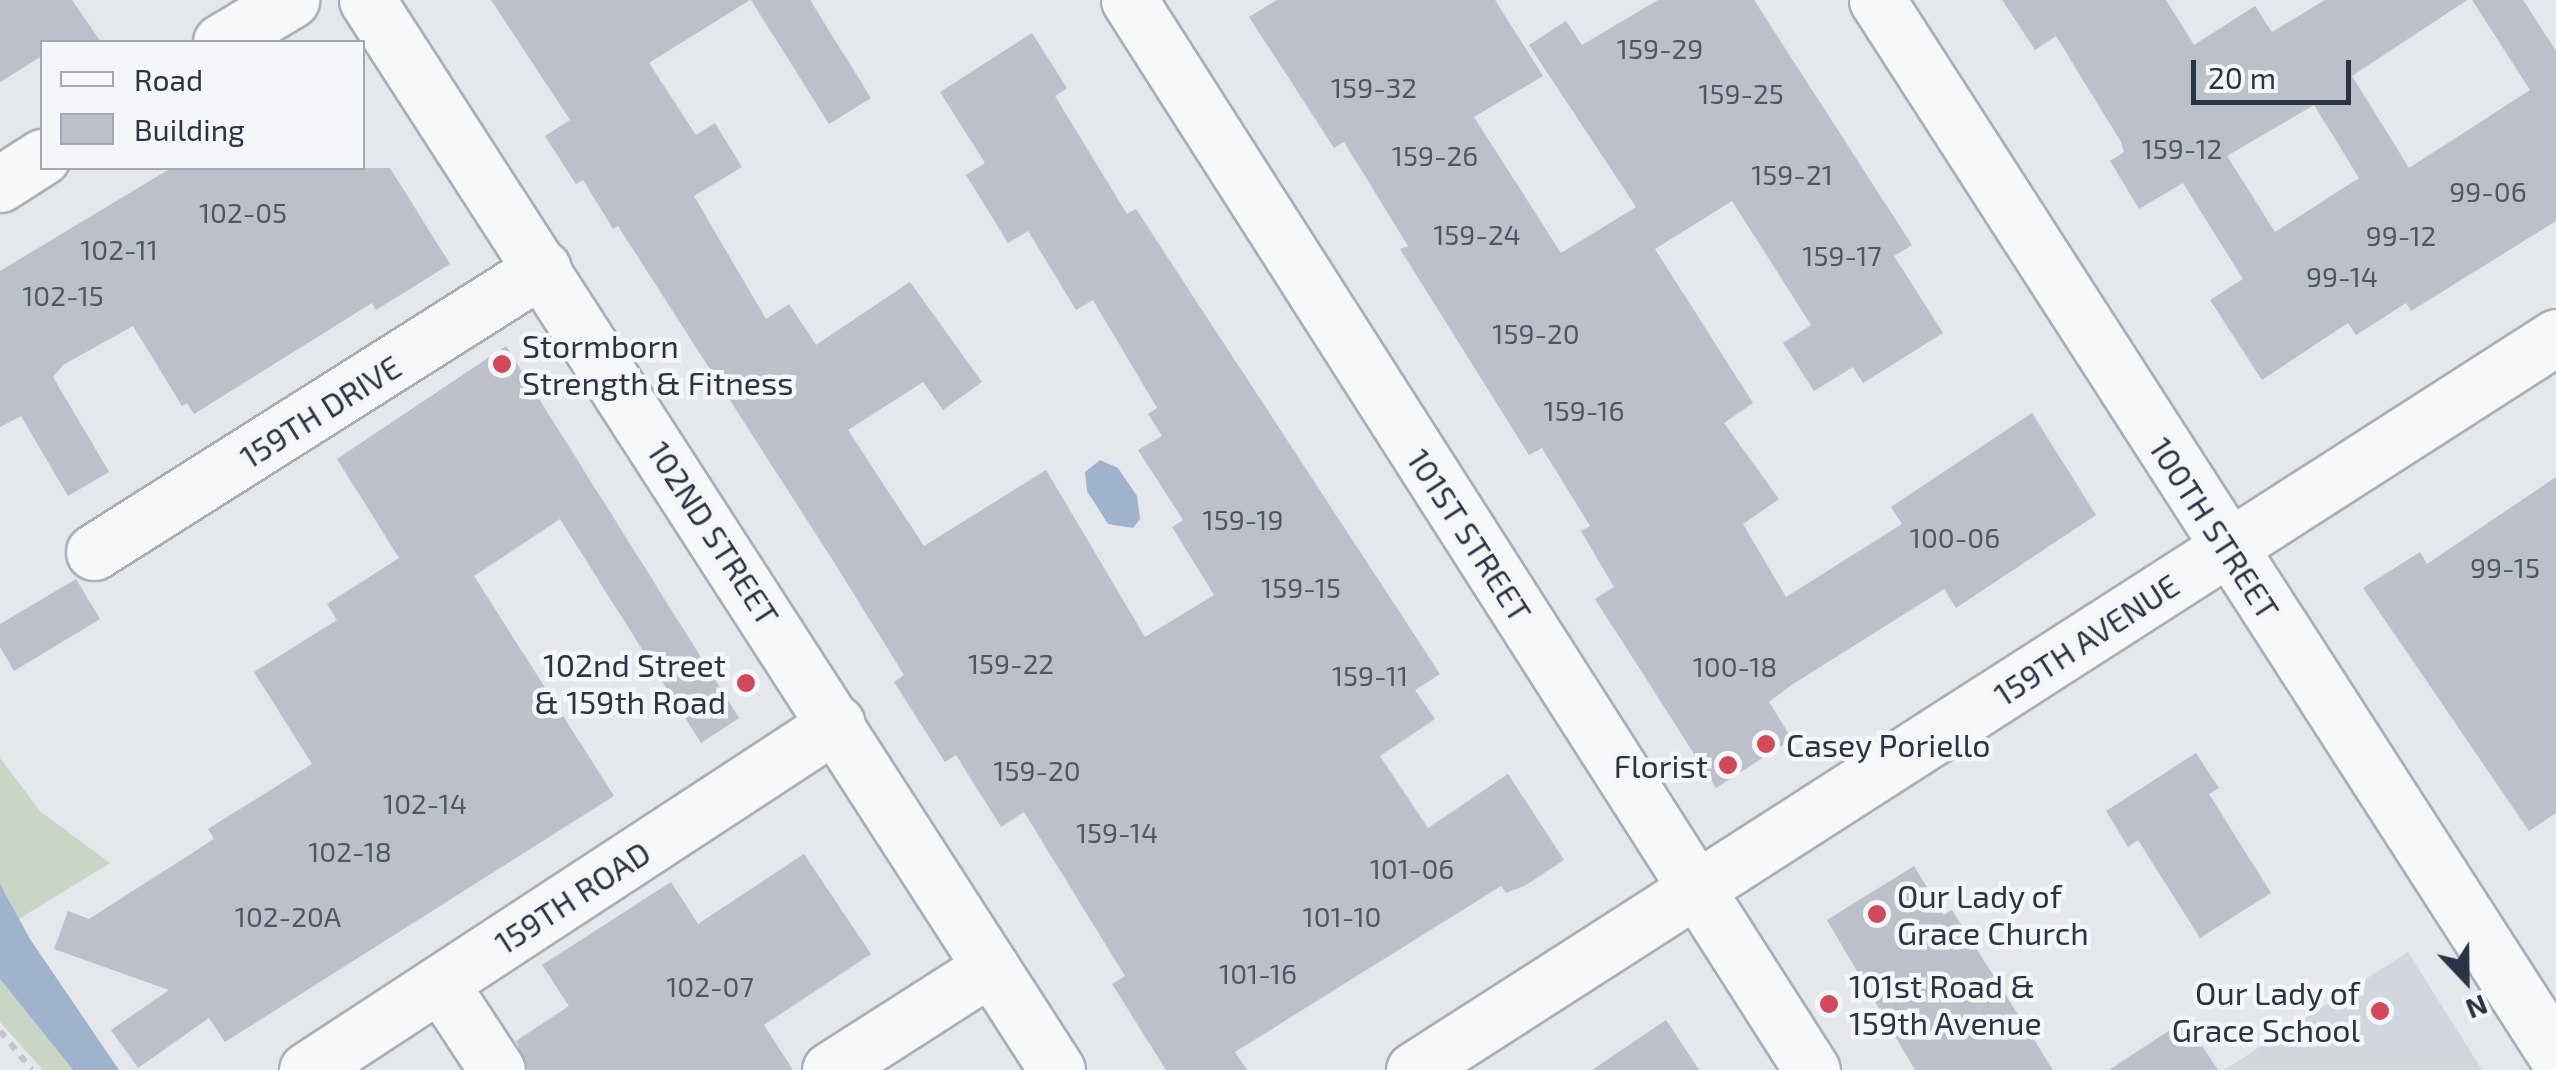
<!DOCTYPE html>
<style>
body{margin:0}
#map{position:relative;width:2556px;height:1070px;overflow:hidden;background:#e4e7ec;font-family:"Exo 2",sans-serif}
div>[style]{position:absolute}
.built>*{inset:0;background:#d2d6de}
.green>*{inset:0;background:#c9d6c5}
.water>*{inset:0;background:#9fb4cc}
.building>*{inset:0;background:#bbc0ca}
.path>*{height:6px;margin-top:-3px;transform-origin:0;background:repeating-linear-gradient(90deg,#c2c5cb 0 8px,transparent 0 16px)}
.roads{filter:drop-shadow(2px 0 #a9aeb7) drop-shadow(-2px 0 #a9aeb7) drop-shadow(0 2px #a9aeb7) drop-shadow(0 -2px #a9aeb7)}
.minor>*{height:55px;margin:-27.5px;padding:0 27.5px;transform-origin:27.5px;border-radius:27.5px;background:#f7f8fa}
.dots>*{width:28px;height:28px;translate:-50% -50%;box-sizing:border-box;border:5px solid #f4f6f9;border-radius:50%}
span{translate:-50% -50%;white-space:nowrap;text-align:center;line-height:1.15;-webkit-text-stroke:9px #f4f6f9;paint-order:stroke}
.number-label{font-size:28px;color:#4f5766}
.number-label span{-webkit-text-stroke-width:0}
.poi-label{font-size:32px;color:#2b3445}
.left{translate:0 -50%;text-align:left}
.right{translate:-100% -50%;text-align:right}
.street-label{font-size:32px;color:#2b3445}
.legend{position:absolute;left:40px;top:40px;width:325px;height:130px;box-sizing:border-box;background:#f4f6f9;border:2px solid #a4a8b1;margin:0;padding:12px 18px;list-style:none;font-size:30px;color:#2b3445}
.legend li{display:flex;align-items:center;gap:20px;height:50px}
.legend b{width:50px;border:2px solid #a4a8b1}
.north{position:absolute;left:2416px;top:930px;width:100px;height:100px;-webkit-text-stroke:8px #f4f6f9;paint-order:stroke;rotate:158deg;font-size:28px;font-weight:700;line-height:40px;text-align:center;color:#2b3445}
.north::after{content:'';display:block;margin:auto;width:35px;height:45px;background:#2b3445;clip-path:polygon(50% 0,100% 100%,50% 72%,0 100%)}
.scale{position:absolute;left:2191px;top:60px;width:160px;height:45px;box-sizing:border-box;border:5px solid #2b3445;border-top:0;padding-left:12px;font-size:30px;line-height:35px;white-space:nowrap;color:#2b3445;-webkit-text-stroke:8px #f4f6f9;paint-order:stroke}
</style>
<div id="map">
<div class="built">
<div style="clip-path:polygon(2408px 952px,2482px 1070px,2224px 1070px)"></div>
</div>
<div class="green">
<div style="clip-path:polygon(0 758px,41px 812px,110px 863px,19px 919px,0 884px)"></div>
<div style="clip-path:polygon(0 979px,73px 1070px,43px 1070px,0 1022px)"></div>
</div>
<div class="water">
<div style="clip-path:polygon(1100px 460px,1118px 468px,1137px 496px,1140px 519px,1133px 528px,1108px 524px,1087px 491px,1085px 472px)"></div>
<div style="clip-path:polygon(0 884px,30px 939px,119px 1070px,73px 1070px,0 979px)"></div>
</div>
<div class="building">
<div style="clip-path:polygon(0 0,72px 0,101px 42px,42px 42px,42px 56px,0 82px)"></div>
<div style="clip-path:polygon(491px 0,750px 0,649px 63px,696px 135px,715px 123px,742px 167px,694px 196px,766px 319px,789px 304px,816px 345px,910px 282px,982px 382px,943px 410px,923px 382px,848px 430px,924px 546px,1046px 470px,1145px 637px,1214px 595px,1172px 527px,1183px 520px,1138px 450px,1162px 436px,1148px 414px,1157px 408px,1093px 300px,1076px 310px,1028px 231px,1008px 243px,966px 175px,985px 163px,940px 92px,1032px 33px,1067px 88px,1055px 96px,1127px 214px,1136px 209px,1440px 674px,1415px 690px,1435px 719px,1380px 756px,1428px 828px,1508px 774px,1564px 860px,1526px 885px,1506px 893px,1501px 886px,1235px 1052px,1247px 1070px,1166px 1070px,1112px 984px,1125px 976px,1024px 812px,1001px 827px,956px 755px,945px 762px,894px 682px,904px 675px,837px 567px,618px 226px,613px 229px,583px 180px,576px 184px,545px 136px,570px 120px)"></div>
<div style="clip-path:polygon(751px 0,810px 0,871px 98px,829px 124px)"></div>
<div style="clip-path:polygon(1277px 0,1495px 0,1543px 76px,1474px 117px,1561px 253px,1636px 207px,1529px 45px,1566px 21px,1582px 45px,1658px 0,1754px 0,1912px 245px,1894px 256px,1943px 333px,1863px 383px,1853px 367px,1814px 391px,1783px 343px,1811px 325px,1732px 201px,1655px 249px,1753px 403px,1724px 423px,1779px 499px,1743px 524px,1786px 597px,1902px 524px,1891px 507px,2032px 413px,2096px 515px,1956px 608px,1944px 589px,1790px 686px,1769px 702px,1792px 739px,1716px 788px,1595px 599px,1614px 587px,1581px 531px,1590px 526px,1542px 448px,1529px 455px,1400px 249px,1408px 246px,1344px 142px,1334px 148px,1249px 17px)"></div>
<div style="clip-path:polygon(evenodd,2002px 0,2166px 0,2194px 45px,2255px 6px,2272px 32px,2325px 0,2467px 0,2352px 76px,2409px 168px,2530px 90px,2472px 0,2523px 0,2556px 51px,2556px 221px,2411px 311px,2406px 303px,2356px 335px,2348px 323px,2262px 380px,2210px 300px,2243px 279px,2183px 183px,2139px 209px,2110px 161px,2124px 152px,2121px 142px,2056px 36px,2035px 50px,2002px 0,2314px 105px,2359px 178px,2275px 232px,2227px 156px,2314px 105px)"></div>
<div style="clip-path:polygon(171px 168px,390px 168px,450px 264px,376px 310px,372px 303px,194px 414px,187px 403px,182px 406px,133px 326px,63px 365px,53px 377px,109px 472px,68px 496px,21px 416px,0 427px,0 271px)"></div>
<div style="clip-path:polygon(506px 346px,739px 718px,701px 743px,560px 519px,474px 576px,614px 796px,225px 1042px,209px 1018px,138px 1068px,111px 1030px,169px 990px,54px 949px,68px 911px,89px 919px,214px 839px,208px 829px,312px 764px,254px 672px,337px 620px,327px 604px,399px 558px,337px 459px)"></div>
<div style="clip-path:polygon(2556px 477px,2556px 813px,2529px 831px,2363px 588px,2420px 552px,2427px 564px)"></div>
<div style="clip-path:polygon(76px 579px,100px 619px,14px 671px,0 647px,0 624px)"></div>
<div style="clip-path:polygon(2196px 753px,2219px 788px,2209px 794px,2271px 893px,2200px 938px,2138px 840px,2128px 847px,2106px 811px)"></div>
<div style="clip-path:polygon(804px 854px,871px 954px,764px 1025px,793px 1070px,528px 1070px,516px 1041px,569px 1006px,542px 965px,671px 882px,698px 924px)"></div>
<div style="clip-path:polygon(1914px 866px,1944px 915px,1952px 910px,2053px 1070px,1915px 1070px,1827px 920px)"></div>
<div style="clip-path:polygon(1666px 1020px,1699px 1070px,1592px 1070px)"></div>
<div style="clip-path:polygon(2185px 1020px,2218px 1070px,2109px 1070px)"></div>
</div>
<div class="path">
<div style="left:0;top:1031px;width:50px;rotate:50.6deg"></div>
</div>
<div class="roads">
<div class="minor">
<div style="left:367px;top:0;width:1273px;rotate:57.18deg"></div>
<div style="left:1129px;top:0;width:1269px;rotate:57.45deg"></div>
<div style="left:1877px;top:0;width:1255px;rotate:57.23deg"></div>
<div style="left:221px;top:42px;width:82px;rotate:-31deg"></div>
<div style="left:0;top:184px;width:50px;rotate:-32.7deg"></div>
<div style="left:94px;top:552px;width:531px;rotate:-32.31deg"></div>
<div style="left:440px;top:983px;width:104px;rotate:56.8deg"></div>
<div style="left:307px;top:1070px;width:633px;rotate:-33.21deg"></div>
<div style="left:830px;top:1070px;width:191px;rotate:-32.6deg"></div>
<div style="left:1414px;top:1070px;width:1357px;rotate:-32.69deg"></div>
</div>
</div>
<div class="dots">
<div style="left:502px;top:364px;background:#d1495b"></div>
<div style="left:746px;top:683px;background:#d1495b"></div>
<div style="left:1766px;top:744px;background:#d1495b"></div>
<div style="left:1728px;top:765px;background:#d1495b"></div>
<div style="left:1877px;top:914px;background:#d1495b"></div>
<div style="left:1829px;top:1004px;background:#d1495b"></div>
<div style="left:2380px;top:1011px;background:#d1495b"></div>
</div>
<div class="number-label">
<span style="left:1660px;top:48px">159-29</span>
<span style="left:1374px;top:87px">159-32</span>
<span style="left:1741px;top:93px">159-25</span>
<span style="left:2182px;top:148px">159-12</span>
<span style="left:1435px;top:155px">159-26</span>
<span style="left:1792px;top:174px">159-21</span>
<span style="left:2488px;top:191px">99-06</span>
<span style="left:243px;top:212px">102-05</span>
<span style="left:1477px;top:234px">159-24</span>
<span style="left:2401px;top:235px">99-12</span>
<span style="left:119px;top:249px">102-11</span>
<span style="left:1842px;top:255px">159-17</span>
<span style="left:2342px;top:276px">99-14</span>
<span style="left:63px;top:295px">102-15</span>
<span style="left:1536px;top:333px">159-20</span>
<span style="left:1584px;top:410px">159-16</span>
<span style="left:1243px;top:519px">159-19</span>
<span style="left:1955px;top:537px">100-06</span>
<span style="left:2505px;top:567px">99-15</span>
<span style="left:1301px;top:587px">159-15</span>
<span style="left:1011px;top:663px">159-22</span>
<span style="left:1735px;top:666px">100-18</span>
<span style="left:1370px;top:675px">159-11</span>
<span style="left:1037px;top:770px">159-20</span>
<span style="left:425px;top:803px">102-14</span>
<span style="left:1117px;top:832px">159-14</span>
<span style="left:350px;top:851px">102-18</span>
<span style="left:1412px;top:868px">101-06</span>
<span style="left:288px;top:916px">102-20A</span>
<span style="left:1342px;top:916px">101-10</span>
<span style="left:1258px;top:973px">101-16</span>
<span style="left:710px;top:986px">102-07</span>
</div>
<div class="poi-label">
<span class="left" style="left:522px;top:364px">Stormborn<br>Strength &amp; Fitness</span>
<span class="right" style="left:726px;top:683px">102nd Street<br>&amp; 159th Road</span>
<span class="left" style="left:1786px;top:744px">Casey Poriello</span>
<span class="right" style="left:1708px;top:765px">Florist</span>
<span class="left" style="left:1897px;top:914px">Our Lady of<br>Grace Church</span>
<span class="left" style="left:1849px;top:1004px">101st Road &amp;<br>159th Avenue</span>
<span class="right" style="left:2360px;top:1011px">Our Lady of<br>Grace School</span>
</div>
<div class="street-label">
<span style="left:320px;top:411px;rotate:-32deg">159TH DRIVE</span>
<span style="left:2215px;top:528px;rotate:57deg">100TH STREET</span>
<span style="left:714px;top:533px;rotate:57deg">102ND STREET</span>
<span style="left:1470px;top:535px;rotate:57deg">101ST STREET</span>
<span style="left:2086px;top:639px;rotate:-33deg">159TH AVENUE</span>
<span style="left:572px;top:897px;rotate:-33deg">159TH ROAD</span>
</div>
<ul class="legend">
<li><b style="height:12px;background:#f7f8fa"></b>Road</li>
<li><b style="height:28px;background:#bbc0ca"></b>Building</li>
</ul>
<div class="north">N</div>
<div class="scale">20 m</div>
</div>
